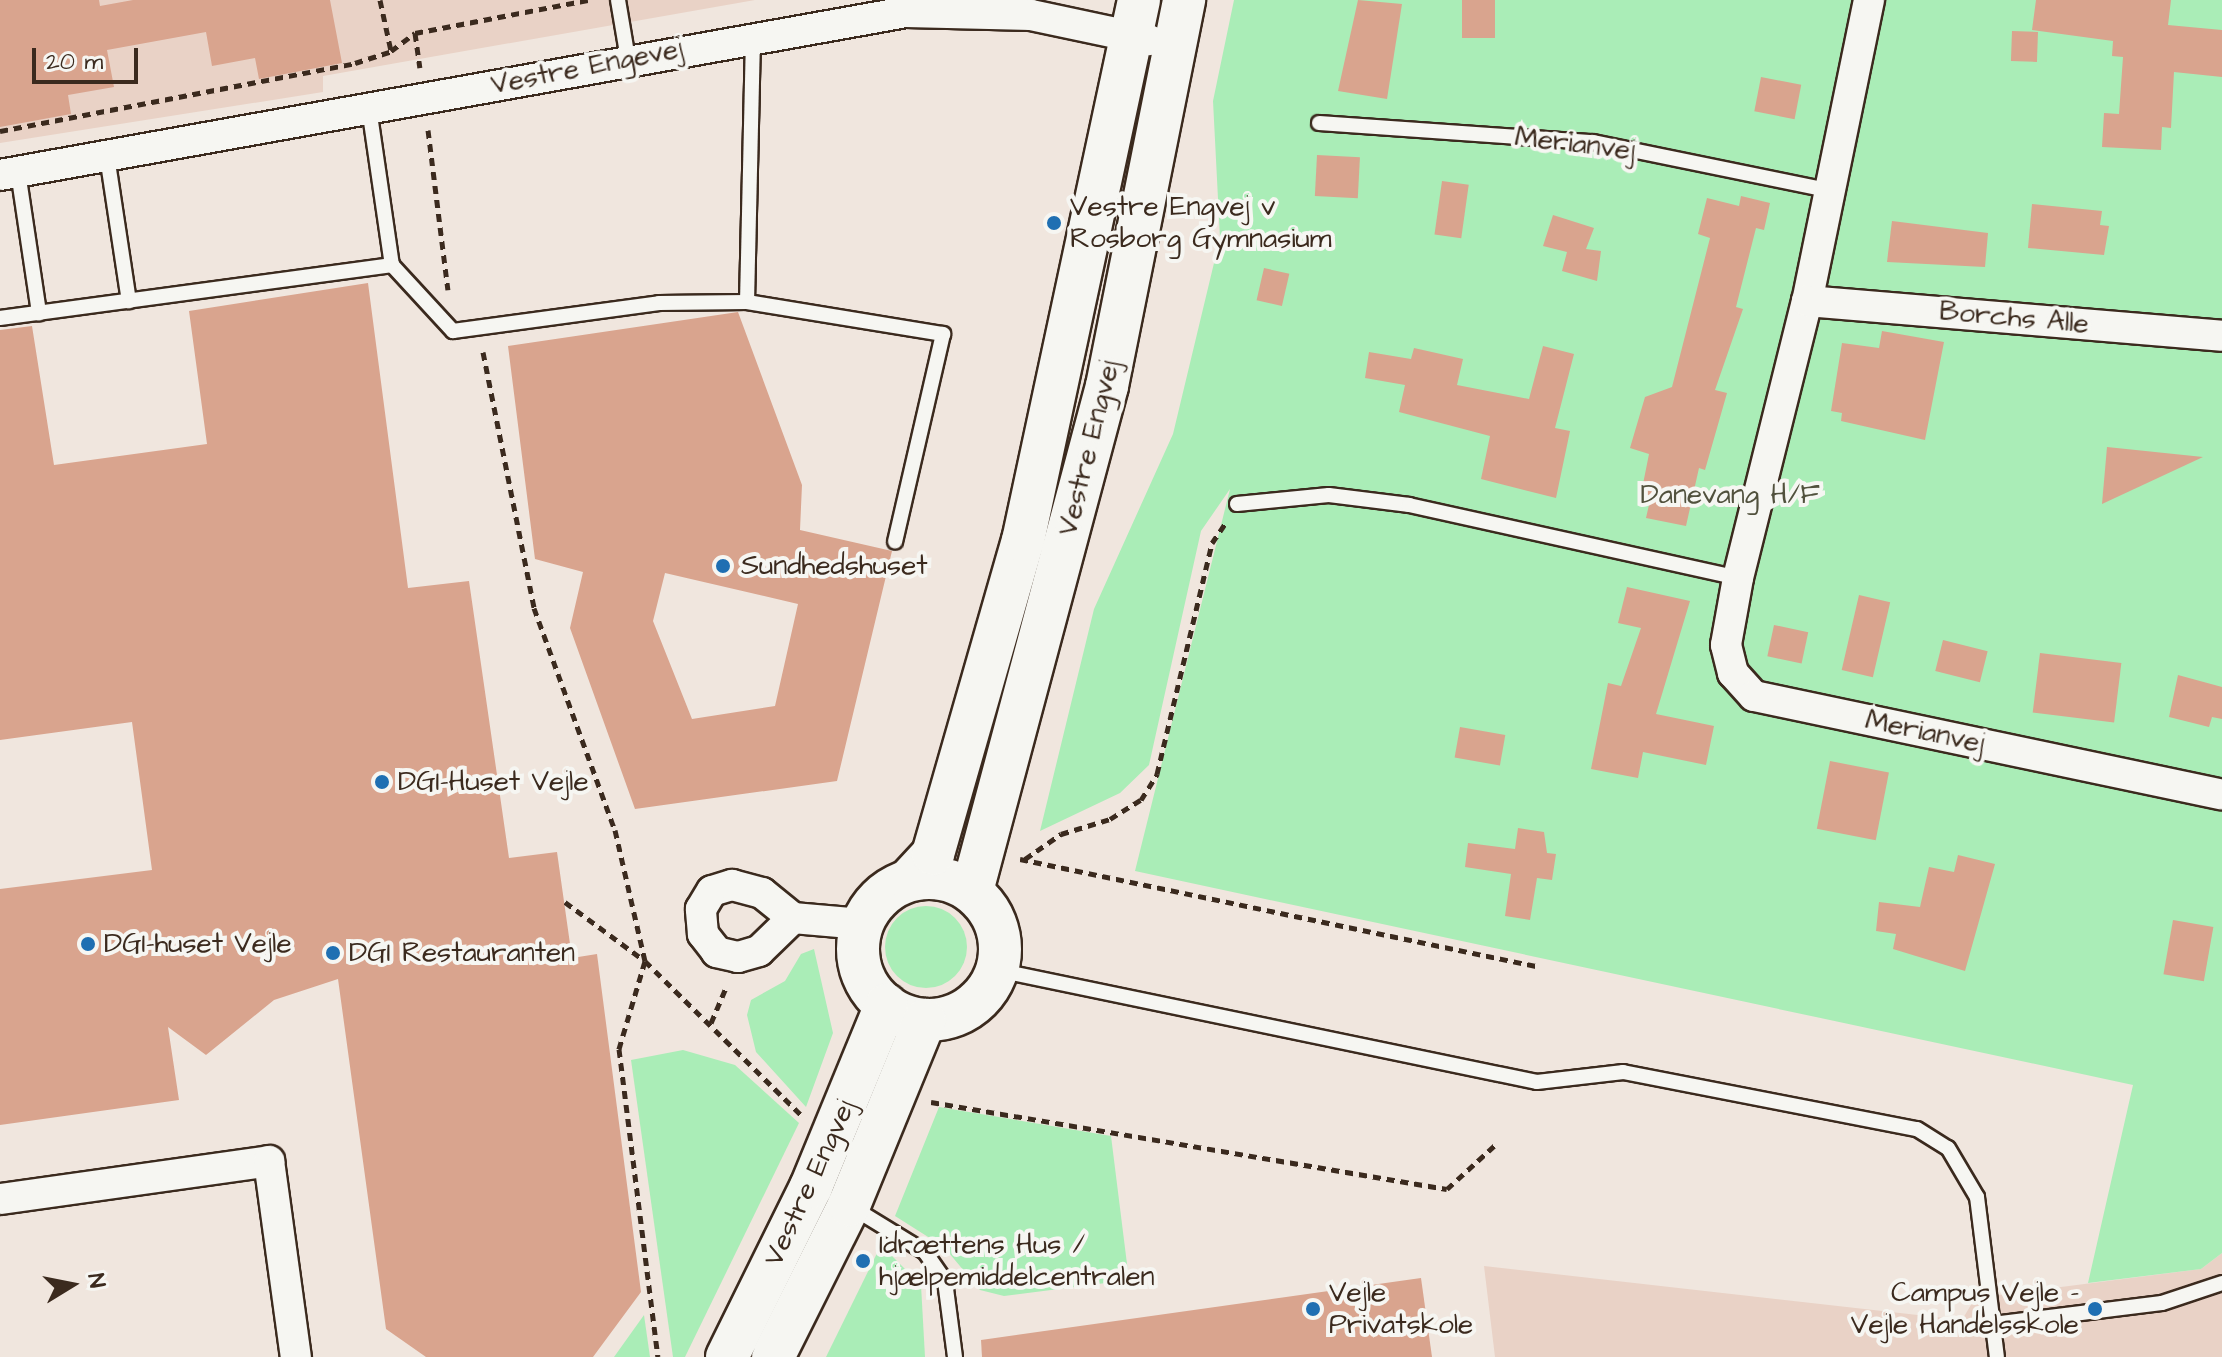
<!DOCTYPE html>
<meta charset="utf-8">
<style>
body{margin:0}
#map{position:relative;width:2222px;height:1357px;overflow:hidden;background:#f0e6de;font-family:"Architects Daughter",sans-serif}
div>[style]{position:absolute}
.built>*{inset:0;background:#e9d2c6}
.green>*{inset:0;background:#aaedb7}
.round{border-radius:50%}
.building>*{inset:0;background:#d9a48e;transform-origin:0 0}
.path>*{height:5px;margin-top:-2.5px;transform-origin:0;background:repeating-linear-gradient(90deg,#3b2a1e 0 8px,transparent 0 14px)}
.roads{filter:drop-shadow(2px 0 #3b2a1e) drop-shadow(-2px 0 #3b2a1e) drop-shadow(0 2px #3b2a1e) drop-shadow(0 -2px #3b2a1e)}
.lane>*{height:14px;margin:-7px;padding:0 7px;transform-origin:7px;border-radius:7px;background:#f6f6f2}
.street>*{height:30px;margin:-15px;padding:0 15px;transform-origin:15px;border-radius:15px;background:#f6f6f2}
.secondary>*{height:42px;margin:-21px;padding:0 21px;transform-origin:21px;border-radius:21px;background:#f6f6f2}
.secondary>.ring{margin:-21px;padding:0;box-sizing:content-box;background:none;border:42px solid #f6f6f2;border-radius:50%}
.dots>*{width:22px;height:22px;translate:-50% -50%;box-sizing:border-box;border:4px solid #f6f6f2;border-radius:50%}
span{translate:-50% -50%;white-space:nowrap;text-align:center;line-height:1.15;-webkit-text-stroke:8px #f6f6f2;paint-order:stroke}
.street-label{font-size:28px;color:#3b2a1e}
.poi-label{font-size:28px;color:#3b2a1e}
.left{translate:0 -50%;text-align:left}
.right{translate:-100% -50%;text-align:right}
.park-label{font-size:28px;color:#51513d}
.north{position:absolute;left:32px;top:1245px;width:80px;height:80px;-webkit-text-stroke:6px #f6f6f2;paint-order:stroke;rotate:80deg;font-size:22px;font-weight:700;line-height:32px;text-align:center;color:#3b2a1e}
.north::after{content:'';display:block;margin:auto;width:28px;height:36px;background:#3b2a1e;clip-path:polygon(50% 0,100% 100%,50% 72%,0 100%)}
.scale{position:absolute;left:32px;top:48px;width:106px;height:36px;box-sizing:border-box;border:4px solid #3b2a1e;border-top:0;padding-left:10px;font-size:24px;line-height:28px;white-space:nowrap;color:#3b2a1e;-webkit-text-stroke:6px #f6f6f2;paint-order:stroke}
</style>
<div id="map">
<div class="built">
<div style="clip-path:polygon(0 0,755px 0,323px 76px,323px 92px,0 143px)"></div>
<div style="clip-path:polygon(2222px 1253px,2222px 1357px,1495px 1357px,1484px 1266px,1962px 1320px,1975px 1298px,2201px 1269px)"></div>
</div>
<div class="green">
<div style="clip-path:polygon(1234px 0,2222px 0,2222px 1253px,2201px 1269px,2088px 1283px,2133px 1085px,1135px 871px,1230px 489px,1201px 531px,1149px 765px,1120px 793px,1040px 831px,1094px 609px,1173px 434px,1220px 238px,1213px 101px)"></div>
<div class="round" style="left:885px;top:906px;width:82px;height:82px"></div>
<div style="clip-path:polygon(814px 949px,833px 1033px,806px 1107px,756px 1052px,747px 1015px,751px 1000px,785px 981px,801px 954px)"></div>
<div style="clip-path:polygon(683px 1050px,735px 1065px,799px 1123px,685px 1357px,673px 1357px,631px 1060px)"></div>
<div style="clip-path:polygon(939px 1107px,1111px 1136px,1129px 1280px,1004px 1296px,980px 1290px,944px 1247px,895px 1216px)"></div>
<div style="clip-path:polygon(881px 1245px,921px 1285px,925px 1357px,826px 1357px)"></div>
<div style="clip-path:polygon(644px 1315px,650px 1357px,614px 1357px)"></div>
</div>
<div class="building">
<div style="clip-path:polygon(0 0,99px 0,100px 6px,133px 0,330px 0,342px 63px,259px 79px,255px 58px,212px 66px,206px 32px,107px 50px,114px 87px,68px 95px,71px 114px,0 127px)"></div>
<div style="clip-path:polygon(1358px 0,1402px 4px,1387px 99px,1338px 91px)"></div>
<div style="left:1462px;top:0;width:33px;height:38px"></div>
<div style="clip-path:polygon(2036px 0,2171px 0,2168px 25px,2222px 30px,2222px 77px,2174px 72px,2171px 128px,2162px 127px,2161px 150px,2102px 147px,2104px 113px,2119px 114px,2123px 57px,2112px 56px,2113px 41px,2032px 30px)"></div>
<div style="left:2012px;top:31px;width:26px;height:30px;rotate:2deg"></div>
<div style="left:1761px;top:77px;width:41px;height:35px;rotate:11deg"></div>
<div style="left:1317px;top:155px;width:43px;height:41px;rotate:3deg"></div>
<div style="left:1442px;top:181px;width:27px;height:54px;rotate:8deg"></div>
<div style="clip-path:polygon(1741px 196px,1770px 203px,1764px 230px,1756px 228px,1736px 307px,1743px 309px,1715px 390px,1727px 393px,1705px 470px,1699px 468px,1686px 526px,1646px 518px,1651px 496px,1641px 494px,1649px 454px,1630px 448px,1645px 397px,1672px 387px,1710px 238px,1698px 234px,1707px 198px,1739px 206px)"></div>
<div style="clip-path:polygon(2032px 204px,2102px 211px,2100px 225px,2109px 226px,2104px 255px,2028px 248px)"></div>
<div style="clip-path:polygon(1553px 215px,1594px 228px,1586px 249px,1601px 251px,1597px 281px,1562px 271px,1567px 252px,1543px 246px)"></div>
<div style="clip-path:polygon(1892px 221px,1988px 233px,1985px 267px,1887px 262px)"></div>
<div style="left:1264px;top:268px;width:26px;height:33px;rotate:13deg"></div>
<div style="clip-path:polygon(368px 283px,408px 588px,469px 581px,509px 858px,557px 852px,572px 958px,597px 954px,641px 1292px,593px 1357px,426px 1357px,386px 1329px,338px 979px,274px 1000px,206px 1055px,168px 1027px,179px 1100px,0 1125px,0 889px,152px 870px,132px 722px,0 740px,0 330px,32px 326px,54px 465px,207px 444px,189px 311px)"></div>
<div style="clip-path:polygon(evenodd,738px 312px,802px 485px,800px 530px,892px 551px,837px 781px,635px 809px,570px 628px,583px 572px,535px 559px,508px 346px,738px 312px,665px 573px,798px 604px,775px 706px,692px 719px,653px 621px,665px 573px)"></div>
<div style="clip-path:polygon(1882px 331px,1944px 342px,1925px 440px,1841px 421px,1842px 413px,1831px 411px,1842px 343px,1879px 348px)"></div>
<div style="clip-path:polygon(1543px 346px,1574px 354px,1555px 428px,1570px 431px,1556px 498px,1481px 479px,1490px 436px,1399px 412px,1405px 385px,1365px 378px,1369px 352px,1411px 359px,1414px 348px,1463px 359px,1457px 385px,1529px 399px)"></div>
<div style="clip-path:polygon(2107px 447px,2203px 457px,2102px 504px)"></div>
<div style="clip-path:polygon(1627px 587px,1690px 601px,1656px 714px,1714px 726px,1706px 765px,1643px 752px,1638px 778px,1591px 769px,1608px 683px,1621px 686px,1641px 628px,1618px 623px)"></div>
<div style="left:1859px;top:595px;width:32px;height:77px;rotate:13deg"></div>
<div style="left:1774px;top:625px;width:35px;height:32px;rotate:12deg"></div>
<div style="left:1943px;top:640px;width:46px;height:32px;rotate:14deg"></div>
<div style="left:2040px;top:653px;width:82px;height:60px;rotate:7deg"></div>
<div style="clip-path:polygon(2178px 675px,2222px 687px,2222px 719px,2212px 717px,2209px 727px,2169px 717px)"></div>
<div style="left:1460px;top:727px;width:46px;height:31px;rotate:10deg"></div>
<div style="left:1830px;top:761px;width:60px;height:69px;rotate:11deg"></div>
<div style="clip-path:polygon(1518px 828px,1544px 832px,1547px 853px,1556px 854px,1552px 880px,1537px 878px,1530px 920px,1505px 916px,1511px 874px,1465px 867px,1468px 843px,1515px 849px)"></div>
<div style="clip-path:polygon(1958px 855px,1995px 864px,1965px 971px,1893px 949px,1896px 934px,1876px 931px,1879px 902px,1920px 907px,1929px 867px,1954px 872px)"></div>
<div style="left:2173px;top:920px;width:41px;height:55px;rotate:10deg"></div>
<div style="clip-path:polygon(1421px 1278px,1432px 1357px,982px 1357px,981px 1340px)"></div>
</div>
<div class="path">
<div style="left:380px;top:0;width:52px;rotate:77.8deg"></div>
<div style="left:415px;top:33px;width:35px;rotate:82deg"></div>
<div style="left:428px;top:130px;width:161px;rotate:82.9deg"></div>
<div style="left:0;top:131px;width:361px;rotate:-10.8deg"></div>
<div style="left:355px;top:63px;width:38px;rotate:-18deg"></div>
<div style="left:391px;top:51px;width:30px;rotate:-37deg"></div>
<div style="left:415px;top:33px;width:176px;rotate:-10.8deg"></div>
<div style="left:483px;top:352px;width:261px;rotate:78.7deg"></div>
<div style="left:534px;top:608px;width:236px;rotate:70deg"></div>
<div style="left:615px;top:830px;width:134px;rotate:77.1deg"></div>
<div style="left:645px;top:961px;width:92px;rotate:106.5deg"></div>
<div style="left:619px;top:1049px;width:310px;rotate:82.8deg"></div>
<div style="left:1020px;top:859px;width:527px;rotate:11.72deg"></div>
<div style="left:1025px;top:859px;width:44px;rotate:-34.8deg"></div>
<div style="left:1061px;top:834px;width:51px;rotate:-17deg"></div>
<div style="left:1110px;top:819px;width:36px;rotate:-32deg"></div>
<div style="left:1141px;top:800px;width:31px;rotate:-58deg"></div>
<div style="left:1157px;top:774px;width:237px;rotate:-76.6deg"></div>
<div style="left:1212px;top:543px;width:25px;rotate:-56deg"></div>
<div style="left:565px;top:902px;width:99px;rotate:36.4deg"></div>
<div style="left:645px;top:961px;width:219px;rotate:44.6deg"></div>
<div style="left:711px;top:1023px;width:39px;rotate:-67deg"></div>
<div style="left:931px;top:1102px;width:523px;rotate:9.57deg"></div>
<div style="left:1447px;top:1189px;width:65px;rotate:-42.5deg"></div>
</div>
<div class="roads">
<div class="lane">
<div style="left:618px;top:0;width:60px;rotate:80.4deg"></div>
<div style="left:369px;top:108px;width:159px;rotate:81.7deg"></div>
<div style="left:1319px;top:123px;width:275px;rotate:4deg"></div>
<div style="left:1593px;top:142px;width:239px;rotate:11.6deg"></div>
<div style="left:107px;top:156px;width:147px;rotate:81.4deg"></div>
<div style="left:18px;top:172px;width:143px;rotate:81.5deg"></div>
<div style="left:747px;top:302px;width:266px;rotate:-88.7deg"></div>
<div style="left:0;top:318px;width:396px;rotate:-7.7deg"></div>
<div style="left:392px;top:265px;width:90px;rotate:47.3deg"></div>
<div style="left:453px;top:331px;width:208px;rotate:-7.7deg"></div>
<div style="left:659px;top:303px;width:88px;rotate:-0.7deg"></div>
<div style="left:747px;top:302px;width:199px;rotate:9.3deg"></div>
<div style="left:943px;top:334px;width:213px;rotate:103deg"></div>
<div style="left:1237px;top:504px;width:92px;rotate:-5.6deg"></div>
<div style="left:1329px;top:495px;width:81px;rotate:7.1deg"></div>
<div style="left:1409px;top:505px;width:337px;rotate:12.5deg"></div>
<div style="left:997px;top:970px;width:551px;rotate:11.72deg"></div>
<div style="left:1537px;top:1082px;width:87px;rotate:-6.6deg"></div>
<div style="left:1623px;top:1072px;width:299px;rotate:11deg"></div>
<div style="left:1917px;top:1129px;width:36px;rotate:32deg"></div>
<div style="left:1948px;top:1148px;width:57px;rotate:59.4deg"></div>
<div style="left:1977px;top:1197px;width:161px;rotate:82.9deg"></div>
<div style="left:850px;top:1206px;width:88px;rotate:31.5deg"></div>
<div style="left:925px;top:1252px;width:35px;rotate:55deg"></div>
<div style="left:945px;top:1281px;width:77px;rotate:82.5deg"></div>
<div style="left:1993px;top:1324px;width:170px;rotate:-7.1deg"></div>
<div style="left:2162px;top:1303px;width:63px;rotate:-18.4deg"></div>
</div>
<div class="street">
<div style="left:1869px;top:0;width:307px;rotate:101.6deg"></div>
<div style="left:1807px;top:301px;width:285px;rotate:104deg"></div>
<div style="left:1738px;top:578px;width:68px;rotate:100.2deg"></div>
<div style="left:1726px;top:645px;width:29px;rotate:76deg"></div>
<div style="left:1733px;top:673px;width:31px;rotate:48deg"></div>
<div style="left:1754px;top:696px;width:478px;rotate:11.9deg"></div>
<div style="left:0;top:175px;width:921px;rotate:-10.2deg"></div>
<div style="left:906px;top:12px;width:125px;rotate:1.4deg"></div>
<div style="left:1031px;top:15px;width:121px;rotate:12deg"></div>
<div style="left:1807px;top:301px;width:416px;rotate:4.8deg"></div>
<div style="left:793px;top:918px;width:47px;rotate:135.9deg"></div>
<div style="left:759px;top:951px;width:22px;rotate:164deg"></div>
<div style="left:738px;top:957px;width:22px;rotate:-167deg"></div>
<div style="left:717px;top:952px;width:23px;rotate:-128deg"></div>
<div style="left:703px;top:934px;width:25px;rotate:-95deg"></div>
<div style="left:701px;top:909px;width:21px;rotate:-59deg"></div>
<div style="left:712px;top:891px;width:21px;rotate:-17deg"></div>
<div style="left:732px;top:885px;width:31px;rotate:15deg"></div>
<div style="left:762px;top:893px;width:40px;rotate:39deg"></div>
<div style="left:793px;top:918px;width:69px;rotate:5deg"></div>
<div style="left:0;top:1199px;width:272px;rotate:-8deg"></div>
<div style="left:269px;top:1161px;width:198px;rotate:82.2deg"></div>
</div>
<div class="secondary">
<div class="ring" style="left:858px;top:878px;width:100px;height:100px"></div>
<div style="left:909px;top:880px;width:35px;rotate:-47deg"></div>
<div style="left:933px;top:854px;width:326px;rotate:-74deg"></div>
<div style="left:1023px;top:541px;width:553px;rotate:-77.9deg"></div>
<div style="left:972px;top:891px;width:523px;rotate:-75.03deg"></div>
<div style="left:1107px;top:386px;width:394px;rotate:-78.7deg"></div>
<div style="left:727px;top:1357px;width:190px;rotate:-63.7deg"></div>
<div style="left:811px;top:1187px;width:197px;rotate:-67.6deg"></div>
<div style="left:773px;top:1357px;width:170px;rotate:-63.4deg"></div>
<div style="left:849px;top:1205px;width:200px;rotate:-67.7deg"></div>
</div>
</div>
<div class="dots">
<div style="left:1054px;top:223px;background:#1f6fb2"></div>
<div style="left:723px;top:566px;background:#1f6fb2"></div>
<div style="left:382px;top:782px;background:#1f6fb2"></div>
<div style="left:88px;top:944px;background:#1f6fb2"></div>
<div style="left:333px;top:953px;background:#1f6fb2"></div>
<div style="left:863px;top:1261px;background:#1f6fb2"></div>
<div style="left:1313px;top:1309px;background:#1f6fb2"></div>
<div style="left:2095px;top:1309px;background:#1f6fb2"></div>
</div>
<div class="street-label">
<span style="left:587px;top:67px;rotate:-11deg">Vestre Engevej</span>
<span style="left:1575px;top:144px;rotate:7deg">Merianvej</span>
<span style="left:2014px;top:318px;rotate:5deg">Borchs Alle</span>
<span style="left:1089px;top:448px;rotate:-76deg">Vestre Engvej</span>
<span style="left:1925px;top:732px;rotate:12deg">Merianvej</span>
<span style="left:810px;top:1183px;rotate:-65deg">Vestre Engvej</span>
</div>
<div class="poi-label">
<span class="left" style="left:1070px;top:223px">Vestre Engvej v<br>Rosborg Gymnasium</span>
<span class="left" style="left:741px;top:566px">Sundhedshuset</span>
<span class="left" style="left:398px;top:782px">DGI-Huset Vejle</span>
<span class="left" style="left:104px;top:944px">DGI-huset Vejle</span>
<span class="left" style="left:349px;top:953px">DGI Restauranten</span>
<span class="left" style="left:879px;top:1261px">Idrættens Hus /<br>hjælpemiddelcentralen</span>
<span class="left" style="left:1329px;top:1309px">Vejle<br>Privatskole</span>
<span class="right" style="left:2079px;top:1309px">Campus Vejle -<br>Vejle Handelsskole</span>
</div>
<div class="park-label">
<span style="left:1730px;top:495px">Danevang H/F</span>
</div>
<div class="north">N</div>
<div class="scale">20 m</div>
</div>
